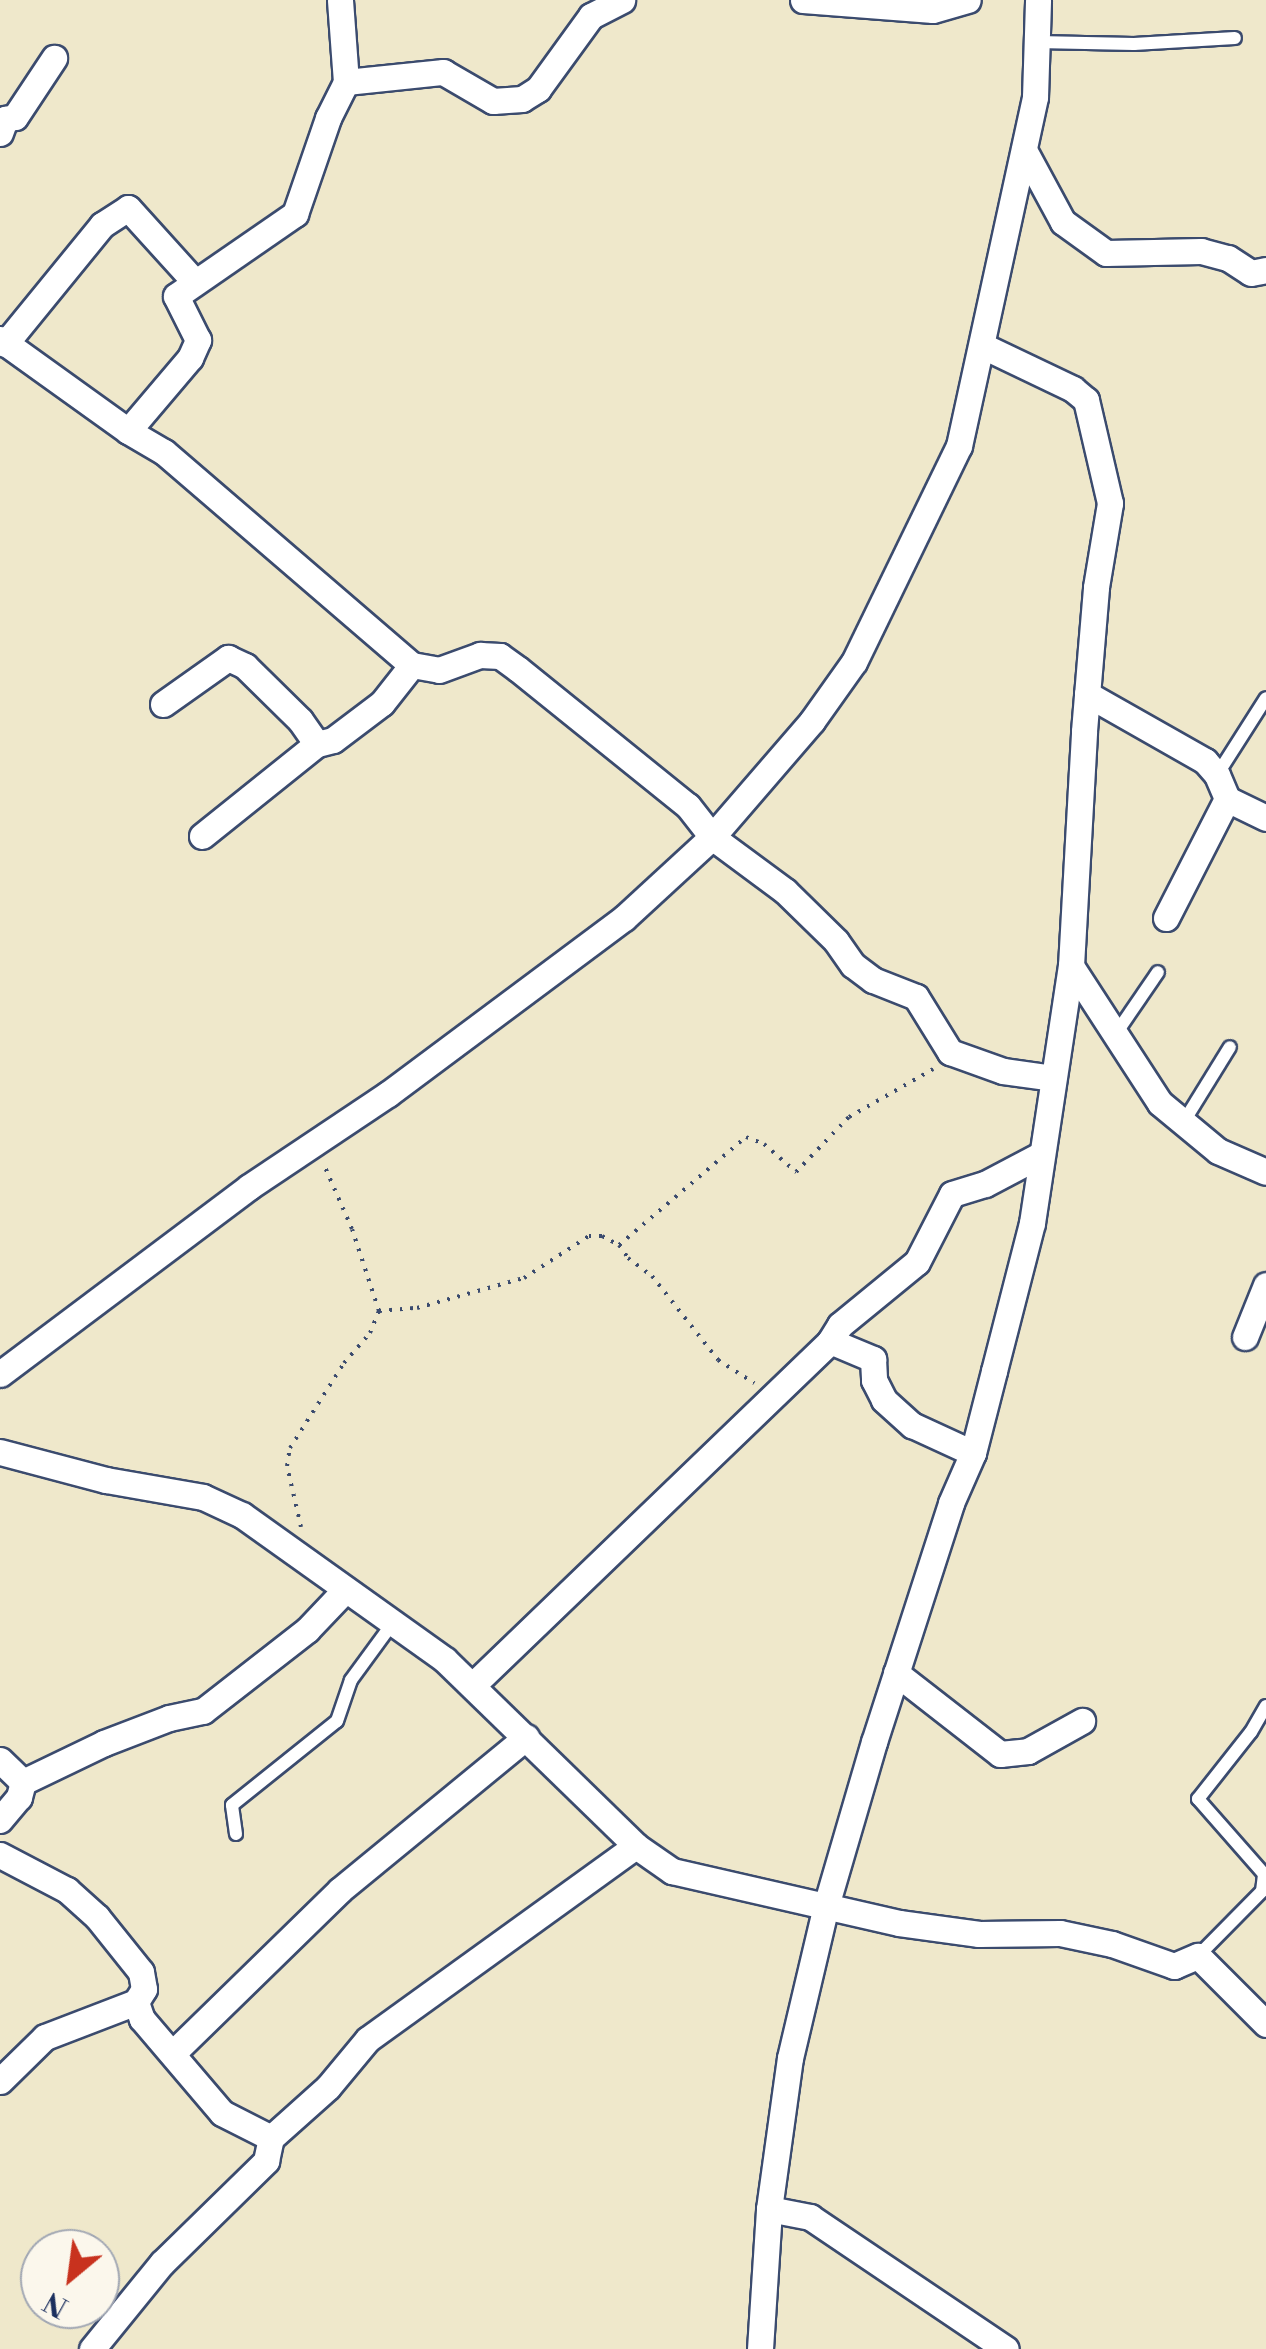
<!DOCTYPE html>
<style>
body{margin:0}
#map{position:relative;width:1266px;height:2349px;overflow:hidden;background:#efe8cb;font-family:"Libre Bodoni",serif}
div>[style]{position:absolute}
.path>*{height:4px;margin-top:-2px;transform-origin:0;background:repeating-linear-gradient(90deg,#3b4b6e 0 2.5px,transparent 0 10.5px)}
.roads{filter:drop-shadow(2px 0 #3b4b6e) drop-shadow(-2px 0 #3b4b6e) drop-shadow(0 2px #3b4b6e) drop-shadow(0 -2px #3b4b6e)}
.service>*{height:12px;margin:-6px;padding:0 6px;transform-origin:6px;border-radius:6px;background:#fff}
.minor>*{height:25px;margin:-12.5px;padding:0 12.5px;transform-origin:12.5px;border-radius:12.5px;background:#fff}
span{translate:-50% -50%;white-space:nowrap;text-align:center;line-height:1.15;-webkit-text-stroke:8px #fbf7ec;paint-order:stroke}
.north{position:absolute;left:20px;top:2229px;width:100px;height:100px;box-sizing:border-box;background:#fbf7ec;border:2px solid #a1a7b3;border-radius:50%;rotate:209deg;font-size:28px;font-weight:700;line-height:40px;text-align:center;color:#1b2f5e}
.north::after{content:'';display:block;margin:auto;width:35px;height:45px;background:#c8321e;clip-path:polygon(50% 0,100% 100%,50% 72%,0 100%)}
</style>
<div id="map">
<div class="path">
<div style="left:619px;top:1245px;width:167px;rotate:-40.4deg"></div>
<div style="left:746px;top:1137px;width:19px;rotate:21deg"></div>
<div style="left:764px;top:1144px;width:43px;rotate:41.2deg"></div>
<div style="left:796px;top:1172px;width:76px;rotate:-46.1deg"></div>
<div style="left:849px;top:1117px;width:97px;rotate:-29.7deg"></div>
<div style="left:379px;top:1311px;width:38px;rotate:-5deg"></div>
<div style="left:417px;top:1308px;width:111px;rotate:-15.7deg"></div>
<div style="left:524px;top:1278px;width:77px;rotate:-32.9deg"></div>
<div style="left:589px;top:1236px;width:13px"></div>
<div style="left:602px;top:1236px;width:19px;rotate:28deg"></div>
<div style="left:619px;top:1245px;width:16px;rotate:55deg"></div>
<div style="left:628px;top:1258px;width:30px;rotate:37deg"></div>
<div style="left:652px;top:1276px;width:107px;rotate:51.8deg"></div>
<div style="left:718px;top:1360px;width:43px;rotate:32.6deg"></div>
<div style="left:301px;top:1527px;width:63px;rotate:-102.9deg"></div>
<div style="left:287px;top:1466px;width:18px;rotate:-81deg"></div>
<div style="left:290px;top:1448px;width:101px;rotate:-57.6deg"></div>
<div style="left:344px;top:1363px;width:40px;rotate:-49deg"></div>
<div style="left:370px;top:1333px;width:24px;rotate:-68deg"></div>
<div style="left:379px;top:1311px;width:86px;rotate:-108.2deg"></div>
<div style="left:352px;top:1229px;width:70px;rotate:-113.6deg"></div>
</div>
<div class="roads">
<div class="service">
<div style="left:1037px;top:42px;width:97px;rotate:1.2deg"></div>
<div style="left:1134px;top:44px;width:101px;rotate:-3.4deg"></div>
<div style="left:1217px;top:775px;width:91px;rotate:-57.5deg"></div>
<div style="left:1115px;top:1035px;width:76px;rotate:-55.7deg"></div>
<div style="left:1183px;top:1123px;width:89px;rotate:-58.3deg"></div>
<div style="left:236px;top:1834px;width:29px;rotate:-98deg"></div>
<div style="left:232px;top:1805px;width:134px;rotate:-38.7deg"></div>
<div style="left:337px;top:1721px;width:43px;rotate:-71.1deg"></div>
<div style="left:351px;top:1680px;width:69px;rotate:-53.8deg"></div>
<div style="left:1198px;top:1956px;width:91px;rotate:-45.4deg"></div>
<div style="left:1262px;top:1891px;width:17px;rotate:-83deg"></div>
<div style="left:1264px;top:1874px;width:100px;rotate:-131.3deg"></div>
<div style="left:1198px;top:1799px;width:85px;rotate:-51.7deg"></div>
<div style="left:1251px;top:1732px;width:30px;rotate:-60deg"></div>
</div>
<div class="minor">
<div style="left:803px;top:0;width:130px;rotate:4.4deg"></div>
<div style="left:933px;top:10px;width:36px;rotate:-16deg"></div>
<div style="left:346px;top:82px;width:98px;rotate:-5.9deg"></div>
<div style="left:443px;top:72px;width:58px;rotate:30.1deg"></div>
<div style="left:493px;top:101px;width:29px;rotate:-4deg"></div>
<div style="left:522px;top:99px;width:19px;rotate:-32deg"></div>
<div style="left:538px;top:89px;width:90px;rotate:-54deg"></div>
<div style="left:591px;top:16px;width:35px;rotate:-27deg"></div>
<div style="left:0;top:133px;width:15px;rotate:-70deg"></div>
<div style="left:5px;top:119px;width:10px;rotate:-11deg"></div>
<div style="left:15px;top:117px;width:71px;rotate:-56.5deg"></div>
<div style="left:1024px;top:150px;width:82px;rotate:61.6deg"></div>
<div style="left:1063px;top:222px;width:53px;rotate:35.8deg"></div>
<div style="left:1106px;top:253px;width:95px;rotate:-1.2deg"></div>
<div style="left:1201px;top:251px;width:28px;rotate:15deg"></div>
<div style="left:1228px;top:258px;width:27px;rotate:33deg"></div>
<div style="left:1251px;top:273px;width:15px;rotate:-11deg"></div>
<div style="left:0;top:339px;width:158px;rotate:35.7deg"></div>
<div style="left:128px;top:431px;width:42px;rotate:30.3deg"></div>
<div style="left:164px;top:452px;width:327px;rotate:40.7deg"></div>
<div style="left:412px;top:665px;width:27px;rotate:10deg"></div>
<div style="left:439px;top:670px;width:44px;rotate:-20.1deg"></div>
<div style="left:480px;top:655px;width:20px;rotate:3deg"></div>
<div style="left:500px;top:656px;width:22px;rotate:36deg"></div>
<div style="left:518px;top:669px;width:218px;rotate:38.9deg"></div>
<div style="left:688px;top:806px;width:39px;rotate:52deg"></div>
<div style="left:712px;top:837px;width:91px;rotate:36.5deg"></div>
<div style="left:785px;top:891px;width:71px;rotate:44.4deg"></div>
<div style="left:836px;top:941px;width:29px;rotate:55deg"></div>
<div style="left:853px;top:965px;width:25px;rotate:37deg"></div>
<div style="left:873px;top:980px;width:46px;rotate:21.6deg"></div>
<div style="left:916px;top:997px;width:65px;rotate:58.3deg"></div>
<div style="left:950px;top:1052px;width:56px;rotate:19.7deg"></div>
<div style="left:1003px;top:1071px;width:50px;rotate:8deg"></div>
<div style="left:5px;top:344px;width:154px;rotate:-50.8deg"></div>
<div style="left:102px;top:225px;width:31px;rotate:-33deg"></div>
<div style="left:128px;top:208px;width:98px;rotate:47.9deg"></div>
<div style="left:128px;top:431px;width:96px;rotate:-49.7deg"></div>
<div style="left:190px;top:358px;width:20px;rotate:-66deg"></div>
<div style="left:198px;top:340px;width:49px;rotate:-116.6deg"></div>
<div style="left:176px;top:296px;width:145px;rotate:-34.6deg"></div>
<div style="left:295px;top:214px;width:102px;rotate:-71deg"></div>
<div style="left:328px;top:118px;width:40px;rotate:-63.4deg"></div>
<div style="left:346px;top:82px;width:82px;rotate:-94.2deg"></div>
<div style="left:1087px;top:694px;width:136px;rotate:29.6deg"></div>
<div style="left:1205px;top:761px;width:18px;rotate:49deg"></div>
<div style="left:1217px;top:775px;width:26px;rotate:67deg"></div>
<div style="left:1227px;top:799px;width:43px;rotate:26deg"></div>
<div style="left:163px;top:704px;width:80px;rotate:-35.3deg"></div>
<div style="left:228px;top:658px;width:19px;rotate:25deg"></div>
<div style="left:245px;top:666px;width:77px;rotate:44.5deg"></div>
<div style="left:300px;top:720px;width:29px;rotate:55deg"></div>
<div style="left:202px;top:836px;width:147px;rotate:-38.7deg"></div>
<div style="left:317px;top:744px;width:16px;rotate:-14deg"></div>
<div style="left:333px;top:740px;width:61px;rotate:-37.1deg"></div>
<div style="left:382px;top:703px;width:48px;rotate:-51.7deg"></div>
<div style="left:1166px;top:918px;width:134px;rotate:-62.9deg"></div>
<div style="left:1071px;top:966px;width:163px;rotate:57deg"></div>
<div style="left:1160px;top:1103px;width:75px;rotate:39.6deg"></div>
<div style="left:1218px;top:1151px;width:52px;rotate:23.6deg"></div>
<div style="left:1245px;top:1337px;width:56px;rotate:-68deg"></div>
<div style="left:830px;top:1341px;width:47px;rotate:22.7deg"></div>
<div style="left:873px;top:1359px;width:21px;rotate:87deg"></div>
<div style="left:874px;top:1380px;width:22px;rotate:63deg"></div>
<div style="left:884px;top:1400px;width:38px;rotate:42deg"></div>
<div style="left:912px;top:1425px;width:67px;rotate:24.7deg"></div>
<div style="left:0;top:1374px;width:311px;rotate:-36.9deg"></div>
<div style="left:249px;top:1187px;width:167px;rotate:-33.8deg"></div>
<div style="left:388px;top:1094px;width:294px;rotate:-36.7deg"></div>
<div style="left:624px;top:918px;width:120px;rotate:-42.6deg"></div>
<div style="left:712px;top:837px;width:153px;rotate:-49.2deg"></div>
<div style="left:812px;top:721px;width:72px;rotate:-54.6deg"></div>
<div style="left:854px;top:662px;width:240px;rotate:-64.1deg"></div>
<div style="left:959px;top:446px;width:357px;rotate:-77.7deg"></div>
<div style="left:1035px;top:97px;width:97px;rotate:-88.2deg"></div>
<div style="left:0;top:1452px;width:110px;rotate:14.8deg"></div>
<div style="left:106px;top:1480px;width:98px;rotate:9.9deg"></div>
<div style="left:203px;top:1497px;width:43px;rotate:24.8deg"></div>
<div style="left:242px;top:1515px;width:249px;rotate:35.5deg"></div>
<div style="left:445px;top:1660px;width:267px;rotate:44.2deg"></div>
<div style="left:636px;top:1846px;width:44px;rotate:34.8deg"></div>
<div style="left:672px;top:1871px;width:233px;rotate:12.9deg"></div>
<div style="left:899px;top:1923px;width:81px;rotate:7.8deg"></div>
<div style="left:979px;top:1934px;width:81px;rotate:-0.7deg"></div>
<div style="left:1060px;top:1933px;width:53px;rotate:11.9deg"></div>
<div style="left:1112px;top:1944px;width:66px;rotate:19.5deg"></div>
<div style="left:1174px;top:1966px;width:26px;rotate:-23deg"></div>
<div style="left:1198px;top:1956px;width:96px;rotate:45deg"></div>
<div style="left:896px;top:1673px;width:132px;rotate:37.9deg"></div>
<div style="left:1000px;top:1754px;width:28px;rotate:-6deg"></div>
<div style="left:1028px;top:1751px;width:62px;rotate:-29.1deg"></div>
<div style="left:474px;top:1684px;width:494px;rotate:-43.9deg"></div>
<div style="left:830px;top:1341px;width:19px;rotate:-58deg"></div>
<div style="left:840px;top:1325px;width:99px;rotate:-39.3deg"></div>
<div style="left:917px;top:1262px;width:76px;rotate:-62.8deg"></div>
<div style="left:952px;top:1194px;width:34px;rotate:-17deg"></div>
<div style="left:985px;top:1184px;width:64px;rotate:-27.8deg"></div>
<div style="left:0;top:1760px;width:32px;rotate:44deg"></div>
<div style="left:23px;top:1782px;width:16px;rotate:105deg"></div>
<div style="left:19px;top:1797px;width:30px;rotate:130deg"></div>
<div style="left:23px;top:1782px;width:90px;rotate:-25.7deg"></div>
<div style="left:104px;top:1743px;width:70px;rotate:-21deg"></div>
<div style="left:169px;top:1718px;width:35px;rotate:-12deg"></div>
<div style="left:203px;top:1711px;width:132px;rotate:-37.9deg"></div>
<div style="left:307px;top:1630px;width:54px;rotate:-46.5deg"></div>
<div style="left:0;top:1855px;width:76px;rotate:27.6deg"></div>
<div style="left:67px;top:1890px;width:40px;rotate:42deg"></div>
<div style="left:97px;top:1917px;width:70px;rotate:51.3deg"></div>
<div style="left:141px;top:1972px;width:17px;rotate:80deg"></div>
<div style="left:144px;top:1989px;width:15px;rotate:122deg"></div>
<div style="left:136px;top:2002px;width:18px;rotate:71deg"></div>
<div style="left:142px;top:2019px;width:123px;rotate:49.6deg"></div>
<div style="left:222px;top:2113px;width:55px;rotate:27deg"></div>
<div style="left:174px;top:2052px;width:232px;rotate:-44.3deg"></div>
<div style="left:340px;top:1890px;width:241px;rotate:-39.4deg"></div>
<div style="left:0;top:2081px;width:63px;rotate:-44.4deg"></div>
<div style="left:45px;top:2037px;width:97px;rotate:-21deg"></div>
<div style="left:769px;top:2209px;width:42px;rotate:11deg"></div>
<div style="left:810px;top:2217px;width:236px;rotate:34deg"></div>
<div style="left:92px;top:2349px;width:111px;rotate:-50.9deg"></div>
<div style="left:162px;top:2263px;width:146px;rotate:-44.4deg"></div>
<div style="left:266px;top:2161px;width:24px;rotate:-78deg"></div>
<div style="left:271px;top:2138px;width:76px;rotate:-41.8deg"></div>
<div style="left:328px;top:2087px;width:62px;rotate:-50.2deg"></div>
<div style="left:368px;top:2039px;width:330px;rotate:-35.8deg"></div>
<div style="left:760px;top:2349px;width:140px;rotate:-86.3deg"></div>
<div style="left:769px;top:2209px;width:152px;rotate:-82.1deg"></div>
<div style="left:790px;top:2058px;width:156px;rotate:-76.7deg"></div>
<div style="left:826px;top:1906px;width:171px;rotate:-73.7deg"></div>
<div style="left:874px;top:1742px;width:251px;rotate:-72.1deg"></div>
<div style="left:951px;top:1503px;width:55px;rotate:-66.3deg"></div>
<div style="left:973px;top:1453px;width:85px;rotate:-75.6deg"></div>
<div style="left:994px;top:1371px;width:153px;rotate:-75.6deg"></div>
<div style="left:1032px;top:1223px;width:260px;rotate:-81.4deg"></div>
<div style="left:1071px;top:966px;width:235px;rotate:-86.8deg"></div>
<div style="left:1084px;top:731px;width:144px;rotate:-85.2deg"></div>
<div style="left:1096px;top:587px;width:85px;rotate:-80.5deg"></div>
<div style="left:1110px;top:503px;width:106px;rotate:-103.1deg"></div>
<div style="left:1086px;top:400px;width:17px;rotate:-140deg"></div>
<div style="left:1073px;top:389px;width:100px;rotate:-154.5deg"></div>
</div>
</div>
<div class="north">N</div>
</div>
